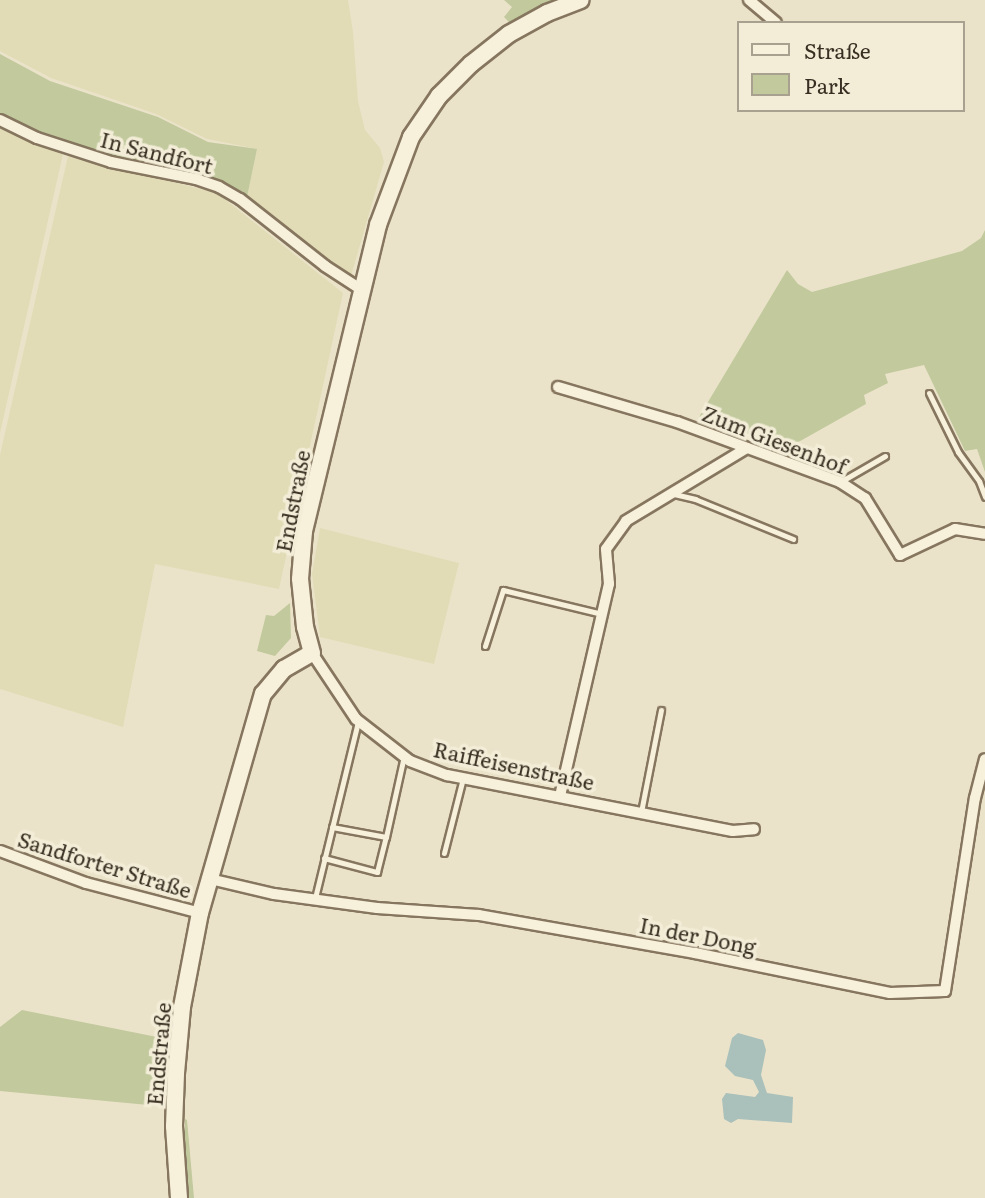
<!DOCTYPE html>
<meta charset="utf-8">
<style>
body{margin:0}
#map{position:relative;width:985px;height:1198px;overflow:hidden;background:#ebe3c9;font-family:Literata,serif}
div>[style]{position:absolute}
.farmland>*{inset:0;background:#e1dcb6}
.green>*{inset:0;background:#c1c99d}
.water>*{inset:0;background:#a9c0bb}
.roads{filter:drop-shadow(2px 0 #86765f) drop-shadow(-2px 0 #86765f) drop-shadow(0 2px #86765f) drop-shadow(0 -2px #86765f)}
.lane>*{height:5px;margin:-2.5px;padding:0 2.5px;transform-origin:2.5px;border-radius:2.5px;background:#f7f0db}
.street>*{height:10px;margin:-5px;padding:0 5px;transform-origin:5px;border-radius:5px;background:#f7f0db}
.secondary>*{height:16px;margin:-8px;padding:0 8px;transform-origin:8px;border-radius:8px;background:#f7f0db}
span{translate:-50% -50%;white-space:nowrap;text-align:center;line-height:1.15;-webkit-text-stroke:7px #f3edd8;paint-order:stroke}
.street-label{font-size:21px;color:#382e21}
.legend{position:absolute;left:737px;top:21px;width:228px;height:91px;box-sizing:border-box;background:#f3edd8;border:2px solid #a8a18f;margin:0;padding:9px 12px;list-style:none;font-size:21px;color:#382e21}
.legend li{display:flex;align-items:center;gap:14px;height:35px}
.legend b{width:35px;border:2px solid #a8a18f}
</style>
<div id="map">
<div class="farmland">
<div style="clip-path:polygon(0 0,348px 0,353px 32px,358px 101px,365px 130px,380px 148px,384px 162px,351px 276px,247px 197px,257px 149px,207px 139px,156px 114px,51px 78px,0 51px)"></div>
<div style="clip-path:polygon(0 127px,63px 154px,0 433px)"></div>
<div style="clip-path:polygon(68px 156px,217px 193px,343px 293px,279px 589px,155px 564px,123px 727px,0 689px,0 455px)"></div>
<div style="clip-path:polygon(320px 528px,459px 563px,434px 664px,320px 637px,312px 574px)"></div>
</div>
<div class="green">
<div style="clip-path:polygon(504px 0,552px 0,510px 23px,504px 17px,512px 7px)"></div>
<div style="clip-path:polygon(0 54px,50px 81px,158px 117px,208px 142px,257px 149px,247px 197px,219px 182px,172px 168px,103px 156px,8px 120px,0 115px)"></div>
<div style="clip-path:polygon(985px 230px,985px 472px,977px 449px,965px 451px,924px 365px,885px 374px,888px 383px,864px 395px,866px 404px,786px 449px,699px 417px,787px 270px,798px 284px,812px 292px,962px 251px,981px 238px)"></div>
<div style="clip-path:polygon(290px 603px,291px 638px,275px 656px,257px 651px,266px 615px,274px 616px)"></div>
<div style="clip-path:polygon(22px 1010px,172px 1040px,159px 1106px,0 1091px,0 1027px)"></div>
<div style="clip-path:polygon(185px 1119px,187px 1120px,194px 1198px,186px 1198px,182px 1131px,185px 1131px)"></div>
</div>
<div class="water">
<div style="clip-path:polygon(738px 1033px,763px 1040px,766px 1050px,761px 1075px,767px 1093px,793px 1097px,792px 1123px,738px 1119px,731px 1123px,724px 1119px,722px 1099px,726px 1093px,755px 1097px,759px 1092px,753px 1080px,735px 1076px,725px 1066px,732px 1038px)"></div>
</div>
<div class="roads">
<div class="lane">
<div style="left:929px;top:393px;width:66px;rotate:63.8deg"></div>
<div style="left:958px;top:452px;width:36px;rotate:54deg"></div>
<div style="left:979px;top:481px;width:17px;rotate:69deg"></div>
<div style="left:840px;top:482px;width:52px;rotate:-30deg"></div>
<div style="left:674px;top:494px;width:22px;rotate:13deg"></div>
<div style="left:695px;top:499px;width:106px;rotate:22.2deg"></div>
<div style="left:485px;top:646px;width:59px;rotate:-72.2deg"></div>
<div style="left:503px;top:590px;width:102px;rotate:13.6deg"></div>
<div style="left:641px;top:812px;width:104px;rotate:-78.9deg"></div>
<div style="left:332px;top:827px;width:55px;rotate:10.5deg"></div>
<div style="left:386px;top:837px;width:83px;rotate:-77.5deg"></div>
<div style="left:444px;top:853px;width:77px;rotate:-75.8deg"></div>
<div style="left:324px;top:858px;width:55px;rotate:14.8deg"></div>
<div style="left:377px;top:872px;width:36px;rotate:-76deg"></div>
<div style="left:315px;top:898px;width:182px;rotate:-76.3deg"></div>
</div>
<div class="street">
<div style="left:749px;top:0;width:35px;rotate:40deg"></div>
<div style="left:0;top:120px;width:41px;rotate:25.9deg"></div>
<div style="left:37px;top:138px;width:78px;rotate:18deg"></div>
<div style="left:111px;top:162px;width:87px;rotate:11.3deg"></div>
<div style="left:196px;top:179px;width:24px;rotate:19deg"></div>
<div style="left:219px;top:187px;width:24px;rotate:30deg"></div>
<div style="left:240px;top:199px;width:108px;rotate:38.2deg"></div>
<div style="left:325px;top:266px;width:44px;rotate:33deg"></div>
<div style="left:558px;top:387px;width:124px;rotate:16.4deg"></div>
<div style="left:677px;top:422px;width:174px;rotate:20.2deg"></div>
<div style="left:840px;top:482px;width:30px;rotate:33deg"></div>
<div style="left:865px;top:498px;width:67px;rotate:58.4deg"></div>
<div style="left:900px;top:555px;width:61px;rotate:-25.3deg"></div>
<div style="left:955px;top:529px;width:30px;rotate:9deg"></div>
<div style="left:312px;top:653px;width:79px;rotate:56.3deg"></div>
<div style="left:356px;top:719px;width:68px;rotate:37.9deg"></div>
<div style="left:410px;top:761px;width:40px;rotate:21deg"></div>
<div style="left:447px;top:775px;width:291px;rotate:11.1deg"></div>
<div style="left:733px;top:831px;width:21px;rotate:-5deg"></div>
<div style="left:560px;top:796px;width:218px;rotate:-77deg"></div>
<div style="left:609px;top:584px;width:35px;rotate:-95deg"></div>
<div style="left:606px;top:549px;width:34px;rotate:-54deg"></div>
<div style="left:626px;top:521px;width:141px;rotate:-31.1deg"></div>
<div style="left:0;top:851px;width:92px;rotate:20.4deg"></div>
<div style="left:86px;top:883px;width:118px;rotate:14.7deg"></div>
<div style="left:210px;top:879px;width:66px;rotate:13.2deg"></div>
<div style="left:274px;top:894px;width:104px;rotate:7.7deg"></div>
<div style="left:377px;top:908px;width:102px;rotate:3.9deg"></div>
<div style="left:479px;top:915px;width:219px;rotate:10deg"></div>
<div style="left:695px;top:953px;width:199px;rotate:11.6deg"></div>
<div style="left:890px;top:993px;width:55px;rotate:-2.1deg"></div>
<div style="left:945px;top:991px;width:195px;rotate:-81.2deg"></div>
<div style="left:975px;top:798px;width:40px;rotate:-75.6deg"></div>
</div>
<div class="secondary">
<div style="left:179px;top:1198px;width:72px;rotate:-94deg"></div>
<div style="left:174px;top:1126px;width:53px;rotate:-87.8deg"></div>
<div style="left:176px;top:1073px;width:66px;rotate:-84.8deg"></div>
<div style="left:182px;top:1007px;width:96px;rotate:-79.2deg"></div>
<div style="left:200px;top:913px;width:228px;rotate:-74deg"></div>
<div style="left:263px;top:694px;width:33px;rotate:-50deg"></div>
<div style="left:284px;top:669px;width:32px;rotate:-30deg"></div>
<div style="left:312px;top:653px;width:27px;rotate:-105deg"></div>
<div style="left:305px;top:627px;width:48px;rotate:-95.9deg"></div>
<div style="left:300px;top:579px;width:48px;rotate:-85.2deg"></div>
<div style="left:304px;top:531px;width:315px;rotate:-76.4deg"></div>
<div style="left:378px;top:225px;width:94px;rotate:-69.4deg"></div>
<div style="left:411px;top:137px;width:50px;rotate:-55.7deg"></div>
<div style="left:439px;top:96px;width:45px;rotate:-45deg"></div>
<div style="left:471px;top:64px;width:48px;rotate:-38.3deg"></div>
<div style="left:509px;top:34px;width:43px;rotate:-28.9deg"></div>
<div style="left:547px;top:13px;width:36px;rotate:-21deg"></div>
</div>
</div>
<div class="street-label">
<span style="left:157px;top:152px;rotate:14deg">In Sandfort</span>
<span style="left:775px;top:439px;rotate:21deg">Zum Giesenhof</span>
<span style="left:292px;top:501px;rotate:-79deg">Endstraße</span>
<span style="left:514px;top:765px;rotate:12deg">Raiffeisenstraße</span>
<span style="left:105px;top:864px;rotate:17deg">Sandforter Straße</span>
<span style="left:698px;top:935px;rotate:11deg">In der Dong</span>
<span style="left:158px;top:1054px;rotate:-85deg">Endstraße</span>
</div>
<ul class="legend">
<li><b style="height:9px;background:#f7f0db"></b>Straße</li>
<li><b style="height:19px;background:#c1c99d"></b>Park</li>
</ul>
</div>
